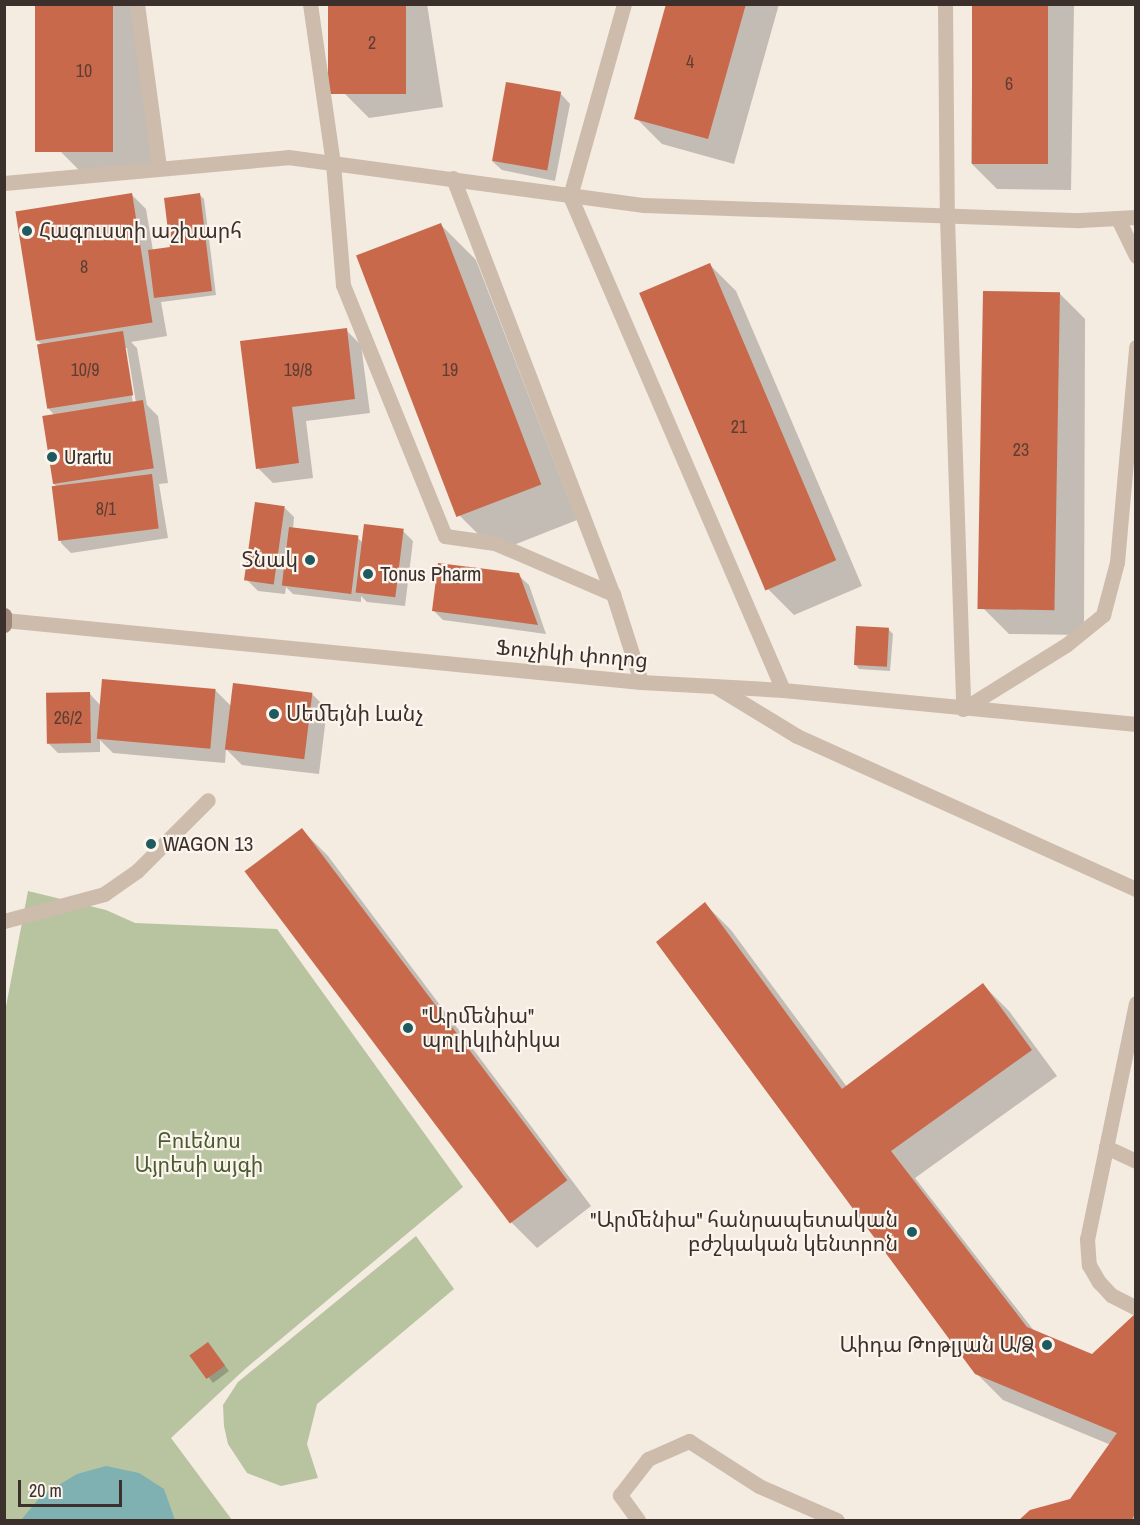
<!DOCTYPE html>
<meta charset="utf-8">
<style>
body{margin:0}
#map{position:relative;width:1140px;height:1525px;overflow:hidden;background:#f4ebe1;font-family:"Archivo Narrow","Noto Sans Armenian",sans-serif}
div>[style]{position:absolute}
.green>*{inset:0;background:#b8c4a0}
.water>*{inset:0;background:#7fb0b2}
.shadow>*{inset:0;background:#0003}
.building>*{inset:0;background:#c8694b;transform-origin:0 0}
.service>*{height:15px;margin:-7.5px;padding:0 7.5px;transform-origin:7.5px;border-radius:7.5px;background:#cdbbac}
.tertiary>*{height:15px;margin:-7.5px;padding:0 7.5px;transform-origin:7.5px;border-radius:7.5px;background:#cdbbac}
.secondary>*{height:15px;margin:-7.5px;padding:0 7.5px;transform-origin:7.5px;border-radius:7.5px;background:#a18a7d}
.dots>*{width:16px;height:16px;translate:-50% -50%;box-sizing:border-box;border:3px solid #fbf5ee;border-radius:50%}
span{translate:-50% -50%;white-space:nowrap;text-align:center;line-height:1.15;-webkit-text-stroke:4.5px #fbf5ee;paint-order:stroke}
.number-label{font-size:18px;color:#5e3e33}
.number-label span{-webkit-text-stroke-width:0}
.poi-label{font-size:21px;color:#3b302b}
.left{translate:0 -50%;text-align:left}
.right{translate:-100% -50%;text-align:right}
.street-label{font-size:21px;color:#3b302b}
.park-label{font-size:21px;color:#4a5a2e}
.frame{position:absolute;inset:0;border:6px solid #3b302b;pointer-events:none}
.scale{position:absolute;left:18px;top:1480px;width:104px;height:27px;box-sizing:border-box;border:3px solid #3b302b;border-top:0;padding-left:8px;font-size:18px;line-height:21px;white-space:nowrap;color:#3b302b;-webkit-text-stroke:4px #fbf5ee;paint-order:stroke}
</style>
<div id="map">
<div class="green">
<div style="clip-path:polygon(28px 891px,106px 910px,135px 923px,277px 929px,463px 1187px,245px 1369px,171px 1438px,232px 1520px,5px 1520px,4px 1017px)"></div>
<div style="clip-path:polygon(416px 1236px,454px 1289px,317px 1404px,307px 1444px,318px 1478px,281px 1486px,247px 1473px,228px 1444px,224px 1426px,223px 1405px,238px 1382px)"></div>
</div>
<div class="water">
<div style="clip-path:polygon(106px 1466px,139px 1473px,164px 1489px,175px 1520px,21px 1520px,42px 1495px,77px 1474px)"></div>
</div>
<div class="shadow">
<div style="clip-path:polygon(36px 4px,134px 4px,159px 164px,84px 175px,58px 149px)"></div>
<div style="clip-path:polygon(329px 4px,427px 4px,443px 107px,369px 118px,343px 92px)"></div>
<div style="clip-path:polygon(667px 4px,779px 4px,734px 164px,662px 144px,636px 118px)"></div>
<div style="clip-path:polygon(973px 4px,1074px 4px,1071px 190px,997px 189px,971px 163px)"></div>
<div style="clip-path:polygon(561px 94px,570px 104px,555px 181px,502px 170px,492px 161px)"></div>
<div style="clip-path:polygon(evenodd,132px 195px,146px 209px,153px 251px,171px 248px,200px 195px,204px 199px,216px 295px,161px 302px,167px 336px,131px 342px,137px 348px,147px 405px,158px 416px,168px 483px,159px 484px,168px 538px,71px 553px,61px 543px,60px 490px,53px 483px,54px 415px,49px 409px,43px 346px,37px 340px,132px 195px,124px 348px,127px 348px,136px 403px,133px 403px,124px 348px)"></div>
<div style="clip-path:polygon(440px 224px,476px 260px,577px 520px,496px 552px,460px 516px)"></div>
<div style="clip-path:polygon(710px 265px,736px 291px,862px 586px,794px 615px,768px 589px,641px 294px)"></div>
<div style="clip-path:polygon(1059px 293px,1085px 319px,1084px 635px,1009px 634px,983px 608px)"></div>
<div style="clip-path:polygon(346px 330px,361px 345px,370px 413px,306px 421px,313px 478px,273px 483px,258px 468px,242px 343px)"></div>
<div style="clip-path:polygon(284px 507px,294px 517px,293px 529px,358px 538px,363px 543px,403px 531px,413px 541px,405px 606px,367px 602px,361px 596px,361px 602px,293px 594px,286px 587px,285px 594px,258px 591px,248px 581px)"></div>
<div style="clip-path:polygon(518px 575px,529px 585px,546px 634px,443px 620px,433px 610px)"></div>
<div style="clip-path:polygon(888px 629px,893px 634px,890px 671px,859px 669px,855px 664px)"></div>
<div style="clip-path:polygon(215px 690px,232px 707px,312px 694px,327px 709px,319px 774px,242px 765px,226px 749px,225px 763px,113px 753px,100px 740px,100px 752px,58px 753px,48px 743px,90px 694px,101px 706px)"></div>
<div style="clip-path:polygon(302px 830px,328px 856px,591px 1206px,537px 1248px,511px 1222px,247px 872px)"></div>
<div style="clip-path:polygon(705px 904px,731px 930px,847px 1087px,983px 985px,1009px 1011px,1057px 1076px,915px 1178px,1035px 1332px,1092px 1356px,1136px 1315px,1136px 1520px,1021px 1520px,1030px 1511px,1071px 1501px,1111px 1445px,1003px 1400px,976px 1373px)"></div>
<div style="clip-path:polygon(212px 1349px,229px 1371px,213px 1383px,192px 1356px)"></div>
</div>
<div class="building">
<div style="left:35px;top:4px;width:78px;height:148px"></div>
<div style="left:328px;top:4px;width:78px;height:90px"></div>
<div style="clip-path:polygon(666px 4px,746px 4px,708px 139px,634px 119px)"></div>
<div style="left:972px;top:5px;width:76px;height:159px"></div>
<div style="left:506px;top:82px;width:56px;height:80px;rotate:10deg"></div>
<div style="left:132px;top:193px;width:131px;height:118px;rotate:81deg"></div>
<div style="clip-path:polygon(200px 193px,212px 291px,154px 298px,148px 250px,170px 247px,164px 198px)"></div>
<div style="left:441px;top:223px;width:280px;height:91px;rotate:69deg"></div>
<div style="left:710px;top:263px;width:323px;height:77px;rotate:67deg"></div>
<div style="left:983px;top:291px;width:77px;height:318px;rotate:1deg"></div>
<div style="clip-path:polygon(347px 328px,355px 399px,292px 407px,299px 463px,256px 469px,240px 341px)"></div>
<div style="left:123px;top:331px;width:65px;height:87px;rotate:81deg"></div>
<div style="left:143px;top:400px;width:69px;height:102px;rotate:81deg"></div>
<div style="left:152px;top:474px;width:55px;height:101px;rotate:83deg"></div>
<div style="left:255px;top:502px;width:30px;height:79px;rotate:8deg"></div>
<div style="left:364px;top:524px;width:40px;height:69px;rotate:7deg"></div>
<div style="left:289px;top:527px;width:70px;height:59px;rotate:7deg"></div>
<div style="clip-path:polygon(438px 563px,519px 573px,538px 625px,432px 611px)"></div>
<div style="left:856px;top:626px;width:33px;height:39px;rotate:3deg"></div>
<div style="left:102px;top:679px;width:114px;height:60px;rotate:5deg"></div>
<div style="left:233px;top:683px;width:80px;height:67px;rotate:7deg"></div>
<div style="left:90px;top:692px;width:51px;height:44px;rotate:89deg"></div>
<div style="left:302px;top:828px;width:441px;height:72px;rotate:53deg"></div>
<div style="clip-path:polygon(705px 902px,842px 1089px,983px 983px,1032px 1050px,891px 1151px,1027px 1327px,1092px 1354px,1136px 1313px,1136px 1511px,1132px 1520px,1019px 1520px,1030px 1510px,1070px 1499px,1117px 1433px,975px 1374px,656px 942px)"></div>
<div style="left:208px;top:1342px;width:29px;height:23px;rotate:54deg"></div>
</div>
<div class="service">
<div style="left:137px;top:4px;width:164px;rotate:82.3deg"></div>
<div style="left:310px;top:4px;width:161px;rotate:81.8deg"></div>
<div style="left:333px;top:163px;width:122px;rotate:85.3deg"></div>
<div style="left:343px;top:285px;width:271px;rotate:67.9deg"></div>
<div style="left:445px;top:536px;width:50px;rotate:8deg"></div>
<div style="left:495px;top:543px;width:129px;rotate:23.4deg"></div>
<div style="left:624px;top:4px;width:199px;rotate:105.7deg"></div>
<div style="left:570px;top:196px;width:538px;rotate:66.68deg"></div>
<div style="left:945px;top:4px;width:213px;rotate:89.5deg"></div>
<div style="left:947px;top:217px;width:492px;rotate:88.1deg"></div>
<div style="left:453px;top:178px;width:446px;rotate:69deg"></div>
<div style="left:613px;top:594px;width:92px;rotate:72.3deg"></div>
<div style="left:4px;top:183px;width:285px;rotate:-5.2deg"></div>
<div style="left:288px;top:157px;width:359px;rotate:7.7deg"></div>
<div style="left:644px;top:205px;width:436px;rotate:2deg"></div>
<div style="left:1080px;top:220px;width:56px;rotate:-3.1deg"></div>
<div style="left:1119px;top:221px;width:39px;rotate:64deg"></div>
<div style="left:715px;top:686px;width:96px;rotate:31.4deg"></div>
<div style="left:797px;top:736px;width:372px;rotate:24.3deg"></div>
<div style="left:963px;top:709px;width:121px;rotate:-31.9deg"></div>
<div style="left:1066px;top:645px;width:48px;rotate:-39deg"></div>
<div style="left:1103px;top:615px;width:55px;rotate:-75.2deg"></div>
<div style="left:1117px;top:562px;width:216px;rotate:-84.9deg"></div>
<div style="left:4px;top:921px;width:104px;rotate:-15.1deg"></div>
<div style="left:104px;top:894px;width:40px;rotate:-34.9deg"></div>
<div style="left:137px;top:871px;width:100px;rotate:-45deg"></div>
<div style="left:1136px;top:1003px;width:241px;rotate:101.7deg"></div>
<div style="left:1087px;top:1239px;width:26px;rotate:86deg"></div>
<div style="left:1089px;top:1265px;width:20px;rotate:60deg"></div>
<div style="left:1099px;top:1282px;width:18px;rotate:47deg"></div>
<div style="left:1111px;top:1295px;width:28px;rotate:27deg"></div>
<div style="left:1106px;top:1147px;width:33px;rotate:25deg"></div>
<div style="left:638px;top:1520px;width:31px;rotate:-126deg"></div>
<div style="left:620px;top:1495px;width:46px;rotate:-52.1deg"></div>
<div style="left:648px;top:1459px;width:45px;rotate:-23.7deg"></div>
<div style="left:689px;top:1441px;width:83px;rotate:32.7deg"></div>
<div style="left:759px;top:1486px;width:85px;rotate:23.6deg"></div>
</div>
<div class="tertiary">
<div style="left:4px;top:620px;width:640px;rotate:5.56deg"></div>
<div style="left:641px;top:682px;width:142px;rotate:3.2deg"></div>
<div style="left:783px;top:690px;width:355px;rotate:5.5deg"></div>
</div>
<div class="secondary">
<div style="left:4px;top:615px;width:10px;rotate:90deg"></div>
</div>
<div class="dots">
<div style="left:27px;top:231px;background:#1f5a5e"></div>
<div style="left:52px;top:457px;background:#1f5a5e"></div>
<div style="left:310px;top:560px;background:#1f5a5e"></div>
<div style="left:368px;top:574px;background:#1f5a5e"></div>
<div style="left:274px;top:714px;background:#1f5a5e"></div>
<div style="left:151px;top:844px;background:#1f5a5e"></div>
<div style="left:408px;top:1028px;background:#1f5a5e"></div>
<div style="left:912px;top:1232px;background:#1f5a5e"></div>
<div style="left:1047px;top:1345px;background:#1f5a5e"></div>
</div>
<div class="number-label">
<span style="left:372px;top:43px">2</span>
<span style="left:690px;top:62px">4</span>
<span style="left:84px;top:71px">10</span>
<span style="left:1009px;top:84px">6</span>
<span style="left:84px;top:267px">8</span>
<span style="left:85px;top:370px">10/9</span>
<span style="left:298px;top:370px">19/8</span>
<span style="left:450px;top:370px">19</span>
<span style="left:739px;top:427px">21</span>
<span style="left:1021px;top:450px">23</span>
<span style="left:106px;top:509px">8/1</span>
<span style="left:68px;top:718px">26/2</span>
</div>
<div class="poi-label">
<span class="left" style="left:39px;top:231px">Հագուստի աշխարհ</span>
<span class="left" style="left:64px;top:457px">Urartu</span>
<span class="right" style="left:298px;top:560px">Տնակ</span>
<span class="left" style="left:380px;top:574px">Tonus Pharm</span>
<span class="left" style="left:286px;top:714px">Սեմեյնի Լանչ</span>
<span class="left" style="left:163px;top:844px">WAGON 13</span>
<span class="left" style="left:422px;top:1028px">"Արմենիա"<br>պոլիկլինիկա</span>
<span class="right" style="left:898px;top:1232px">"Արմենիա" հանրապետական<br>բժշկական կենտրոն</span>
<span class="right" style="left:1035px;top:1345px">Աիդա Թոթլյան Ա/Ձ</span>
</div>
<div class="street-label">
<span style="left:572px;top:654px;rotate:5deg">Ֆուչիկի փողոց</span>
</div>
<div class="park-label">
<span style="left:199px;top:1153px">Բուենոս<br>Այրեսի այգի</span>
</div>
<div class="frame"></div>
<div class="scale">20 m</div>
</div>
